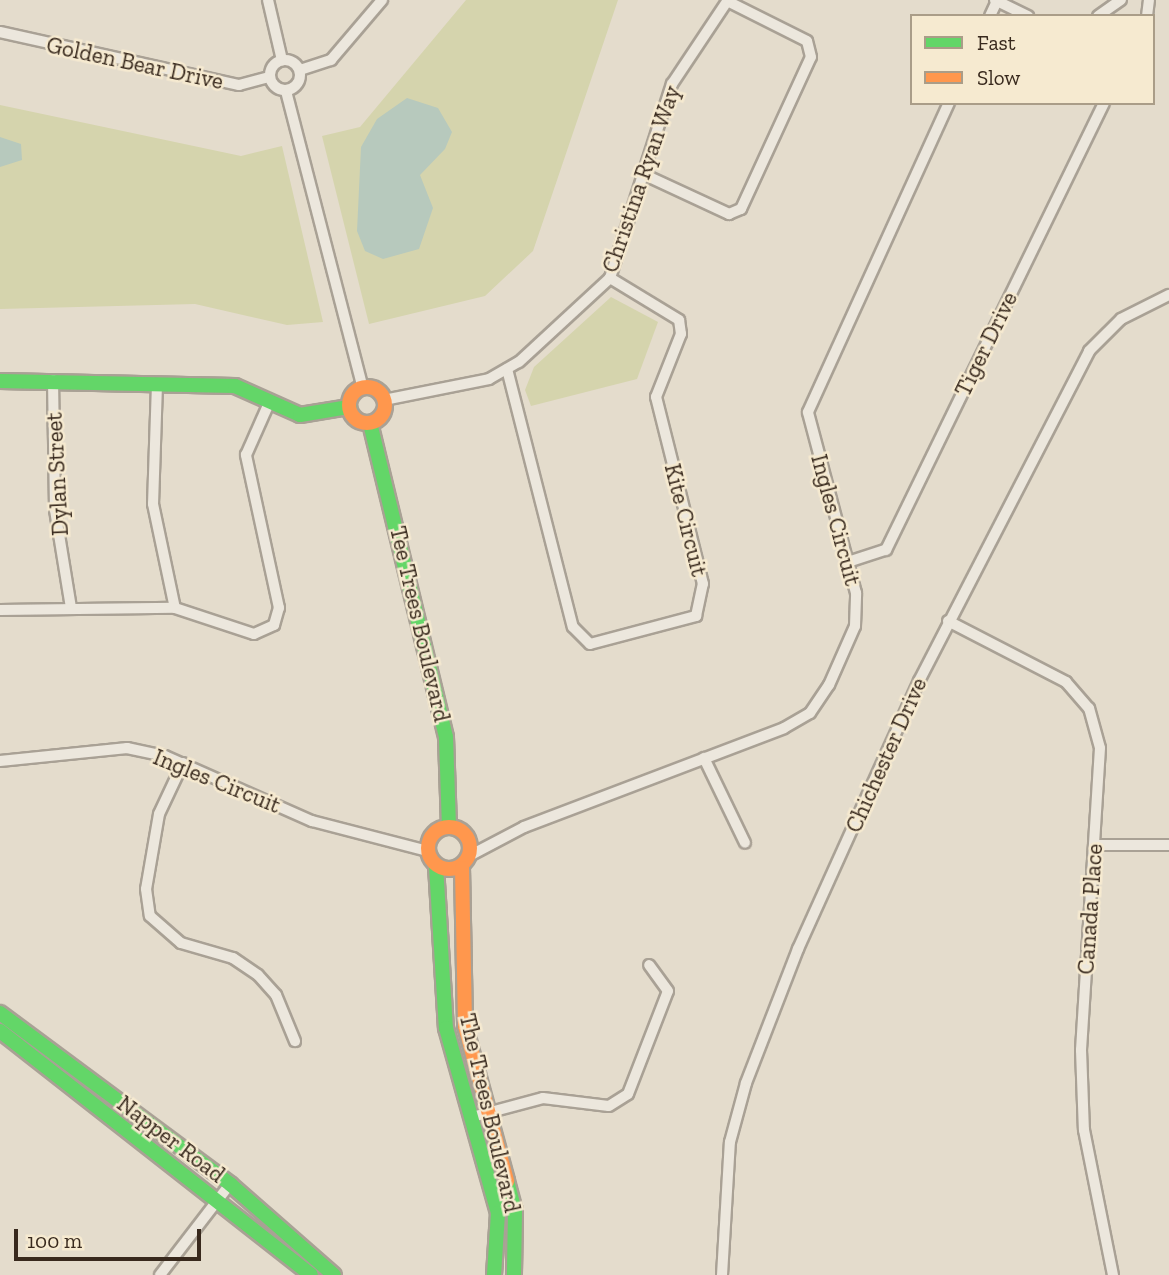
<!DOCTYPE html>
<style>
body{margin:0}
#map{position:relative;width:1169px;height:1275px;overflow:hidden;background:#e4dccc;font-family:"Zilla Slab",serif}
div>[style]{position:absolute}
.green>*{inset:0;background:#d5d4ad}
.water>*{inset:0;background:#b7c9bd}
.roads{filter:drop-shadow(2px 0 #a9a195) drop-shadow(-2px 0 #a9a195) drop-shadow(0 2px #a9a195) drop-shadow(0 -2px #a9a195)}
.street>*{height:10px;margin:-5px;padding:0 5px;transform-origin:5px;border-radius:5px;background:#ece7dd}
.street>.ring{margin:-5px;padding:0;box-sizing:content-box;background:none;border:10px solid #ece7dd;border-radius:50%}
.fast>*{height:14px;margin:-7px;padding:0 7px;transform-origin:7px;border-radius:7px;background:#63d668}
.slow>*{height:14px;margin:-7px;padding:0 7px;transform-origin:7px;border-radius:7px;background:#ff974d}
.slow>.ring{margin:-7px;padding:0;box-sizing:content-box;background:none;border:14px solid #ff974d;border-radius:50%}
span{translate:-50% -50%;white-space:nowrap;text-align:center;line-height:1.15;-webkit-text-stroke:5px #f6ead0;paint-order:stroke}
.street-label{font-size:23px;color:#38291d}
.legend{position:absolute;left:910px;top:14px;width:245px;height:91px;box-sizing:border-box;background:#f6ead0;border:2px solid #aa9d88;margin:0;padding:9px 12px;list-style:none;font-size:21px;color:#38291d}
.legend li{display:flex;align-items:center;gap:14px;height:35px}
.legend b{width:35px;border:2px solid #aa9d88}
.scale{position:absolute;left:14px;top:1229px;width:187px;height:32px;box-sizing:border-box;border:4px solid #38291d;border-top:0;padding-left:9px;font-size:21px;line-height:24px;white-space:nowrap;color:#38291d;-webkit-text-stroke:5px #f6ead0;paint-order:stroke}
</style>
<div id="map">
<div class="green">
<div style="clip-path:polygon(466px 0,618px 0,533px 251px,485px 296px,369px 324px,322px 136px,360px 127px)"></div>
<div style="clip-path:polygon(0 105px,241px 156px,282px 146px,323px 322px,287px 325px,195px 304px,0 309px)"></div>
<div style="clip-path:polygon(611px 297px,658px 322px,637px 379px,531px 406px,525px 390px,534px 367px)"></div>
</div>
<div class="water">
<div style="clip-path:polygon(407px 98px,438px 108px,452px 132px,445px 149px,420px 175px,433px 208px,419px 249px,383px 259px,365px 251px,357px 231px,361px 147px,377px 119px)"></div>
<div style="clip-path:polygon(0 137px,21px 144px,22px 160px,0 167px)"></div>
</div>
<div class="roads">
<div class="street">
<div style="left:268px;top:0;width:62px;rotate:76.9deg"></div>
<div style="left:995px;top:0;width:37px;rotate:26deg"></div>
<div style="left:990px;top:16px;width:17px;rotate:-65deg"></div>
<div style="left:1098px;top:16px;width:28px;rotate:-35deg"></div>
<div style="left:1147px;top:16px;width:16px;rotate:-83deg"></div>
<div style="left:0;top:32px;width:245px;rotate:12.5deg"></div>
<div style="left:239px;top:85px;width:31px;rotate:-15deg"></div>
<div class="ring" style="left:270px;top:60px;width:20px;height:20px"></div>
<div style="left:300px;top:70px;width:33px;rotate:-18deg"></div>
<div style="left:331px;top:60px;width:79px;rotate:-49.6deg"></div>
<div style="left:286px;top:91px;width:307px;rotate:75.5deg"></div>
<div style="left:645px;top:175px;width:93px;rotate:24.9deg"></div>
<div style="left:729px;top:214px;width:13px;rotate:-23deg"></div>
<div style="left:741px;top:209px;width:167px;rotate:-65.3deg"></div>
<div style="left:811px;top:57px;width:16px;rotate:-104deg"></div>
<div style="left:807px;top:41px;width:89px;rotate:-153.4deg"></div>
<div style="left:507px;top:369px;width:266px;rotate:75.7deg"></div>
<div style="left:573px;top:627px;width:24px;rotate:45deg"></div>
<div style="left:590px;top:644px;width:110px;rotate:-14.8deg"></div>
<div style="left:696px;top:616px;width:33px;rotate:-78deg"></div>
<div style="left:703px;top:584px;width:193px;rotate:-104.1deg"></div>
<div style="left:656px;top:397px;width:68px;rotate:-68.4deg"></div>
<div style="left:681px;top:334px;width:14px;rotate:-98deg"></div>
<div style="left:679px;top:320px;width:81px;rotate:-148.7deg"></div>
<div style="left:53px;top:380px;width:130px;rotate:89.1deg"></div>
<div style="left:55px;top:510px;width:99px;rotate:80.7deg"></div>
<div style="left:157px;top:384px;width:120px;rotate:91.9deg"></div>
<div style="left:153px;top:504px;width:106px;rotate:78.1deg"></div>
<div style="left:384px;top:400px;width:107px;rotate:-11.3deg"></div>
<div style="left:489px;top:379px;width:34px;rotate:-30deg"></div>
<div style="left:519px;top:362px;width:124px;rotate:-42.7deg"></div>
<div style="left:610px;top:278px;width:204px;rotate:-72.3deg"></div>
<div style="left:672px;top:84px;width:101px;rotate:-56.3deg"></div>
<div style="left:848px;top:562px;width:40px;rotate:-18deg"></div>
<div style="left:886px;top:550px;width:497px;rotate:-64deg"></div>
<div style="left:0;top:610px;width:175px;rotate:-0.7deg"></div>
<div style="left:175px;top:608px;width:83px;rotate:18.2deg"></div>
<div style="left:254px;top:634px;width:22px;rotate:-24deg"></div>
<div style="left:274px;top:625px;width:18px;rotate:-74deg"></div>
<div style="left:279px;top:608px;width:157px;rotate:-102.2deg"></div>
<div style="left:246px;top:455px;width:57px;rotate:-66.1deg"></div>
<div style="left:948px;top:621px;width:133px;rotate:27.3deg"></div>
<div style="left:1066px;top:682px;width:35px;rotate:49deg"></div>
<div style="left:1089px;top:708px;width:41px;rotate:74.6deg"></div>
<div style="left:1100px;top:748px;width:303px;rotate:93.6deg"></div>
<div style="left:1081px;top:1050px;width:80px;rotate:87.9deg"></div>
<div style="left:1084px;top:1130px;width:148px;rotate:78.7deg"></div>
<div style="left:704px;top:758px;width:94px;rotate:64.2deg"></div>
<div style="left:0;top:761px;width:128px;rotate:-5.8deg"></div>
<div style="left:127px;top:748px;width:39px;rotate:12deg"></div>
<div style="left:165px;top:756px;width:161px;rotate:23.9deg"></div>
<div style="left:312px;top:821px;width:120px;rotate:14.5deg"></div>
<div style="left:183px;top:763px;width:56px;rotate:115.2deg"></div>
<div style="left:159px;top:814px;width:76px;rotate:99.8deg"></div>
<div style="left:146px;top:889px;width:27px;rotate:82deg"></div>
<div style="left:150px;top:916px;width:41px;rotate:41.1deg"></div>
<div style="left:181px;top:943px;width:54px;rotate:16.1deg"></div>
<div style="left:233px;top:958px;width:30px;rotate:34deg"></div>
<div style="left:258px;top:975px;width:27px;rotate:48deg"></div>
<div style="left:276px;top:995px;width:50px;rotate:67.6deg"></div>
<div style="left:1094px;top:845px;width:75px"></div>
<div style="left:469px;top:856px;width:62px;rotate:-27.8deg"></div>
<div style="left:524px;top:827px;width:278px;rotate:-20.8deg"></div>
<div style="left:784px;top:728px;width:30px;rotate:-30deg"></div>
<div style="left:810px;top:713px;width:34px;rotate:-56deg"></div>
<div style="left:829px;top:685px;width:64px;rotate:-66.2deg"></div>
<div style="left:855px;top:626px;width:33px;rotate:-88deg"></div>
<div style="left:856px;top:593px;width:187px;rotate:-104.9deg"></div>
<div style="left:808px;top:412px;width:340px;rotate:-65.5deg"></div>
<div style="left:472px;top:1117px;width:73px;rotate:-15deg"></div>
<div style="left:543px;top:1098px;width:66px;rotate:6.9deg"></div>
<div style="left:609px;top:1106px;width:22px;rotate:-32deg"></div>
<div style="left:628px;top:1094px;width:110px;rotate:-68.8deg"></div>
<div style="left:668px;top:991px;width:32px;rotate:-126deg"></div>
<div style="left:160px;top:1275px;width:115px;rotate:-52.4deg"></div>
<div style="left:722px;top:1275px;width:133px;rotate:-86.6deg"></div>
<div style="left:730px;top:1142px;width:61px;rotate:-74.8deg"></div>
<div style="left:746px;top:1083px;width:144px;rotate:-68.8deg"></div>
<div style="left:798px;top:949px;width:294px;rotate:-65.7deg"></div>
<div style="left:919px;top:681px;width:371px;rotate:-62.7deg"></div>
<div style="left:1089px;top:351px;width:45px;rotate:-45deg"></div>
<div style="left:1121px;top:319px;width:54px;rotate:-26.6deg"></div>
</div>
<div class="fast">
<div style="left:0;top:381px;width:235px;rotate:1.2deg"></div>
<div style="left:235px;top:386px;width:71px;rotate:24deg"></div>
<div style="left:300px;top:415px;width:50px;rotate:-9.3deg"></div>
<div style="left:370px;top:423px;width:323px;rotate:76.4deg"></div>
<div style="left:446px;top:737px;width:90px;rotate:88.1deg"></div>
<div style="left:436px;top:866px;width:162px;rotate:86.5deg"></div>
<div style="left:446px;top:1028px;width:192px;rotate:74.3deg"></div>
<div style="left:498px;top:1213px;width:62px;rotate:93.7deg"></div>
<div style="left:0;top:1013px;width:287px;rotate:36.6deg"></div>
<div style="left:230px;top:1184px;width:138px;rotate:41.2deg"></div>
<div style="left:0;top:1031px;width:395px;rotate:38.1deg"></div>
<div style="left:507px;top:1181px;width:30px;rotate:75deg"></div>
<div style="left:515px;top:1210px;width:65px;rotate:90.9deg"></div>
</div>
<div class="slow">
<div class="ring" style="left:349px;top:387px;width:22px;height:22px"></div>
<div class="ring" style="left:428px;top:827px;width:28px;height:28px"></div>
<div style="left:462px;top:868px;width:158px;rotate:88.9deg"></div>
<div style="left:465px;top:1026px;width:161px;rotate:74.8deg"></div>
</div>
</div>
<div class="street-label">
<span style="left:135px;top:63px;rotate:12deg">Golden Bear Drive</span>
<span style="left:641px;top:179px;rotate:-71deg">Christina Ryan Way</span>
<span style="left:986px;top:344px;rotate:-64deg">Tiger Drive</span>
<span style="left:57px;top:474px;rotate:-93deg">Dylan Street</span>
<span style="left:686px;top:520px;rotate:76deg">Kite Circuit</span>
<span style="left:836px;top:520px;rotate:75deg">Ingles Circuit</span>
<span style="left:420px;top:624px;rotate:77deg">Tee Trees Boulevard</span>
<span style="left:886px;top:755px;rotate:-66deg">Chichester Drive</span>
<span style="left:217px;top:781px;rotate:22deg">Ingles Circuit</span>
<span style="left:1090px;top:909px;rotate:-86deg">Canada Place</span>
<span style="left:490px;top:1113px;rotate:77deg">The Trees Boulevard</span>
<span style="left:171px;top:1139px;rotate:37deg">Napper Road</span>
</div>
<ul class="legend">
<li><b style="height:9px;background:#63d668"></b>Fast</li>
<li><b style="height:9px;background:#ff974d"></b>Slow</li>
</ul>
<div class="scale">100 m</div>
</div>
